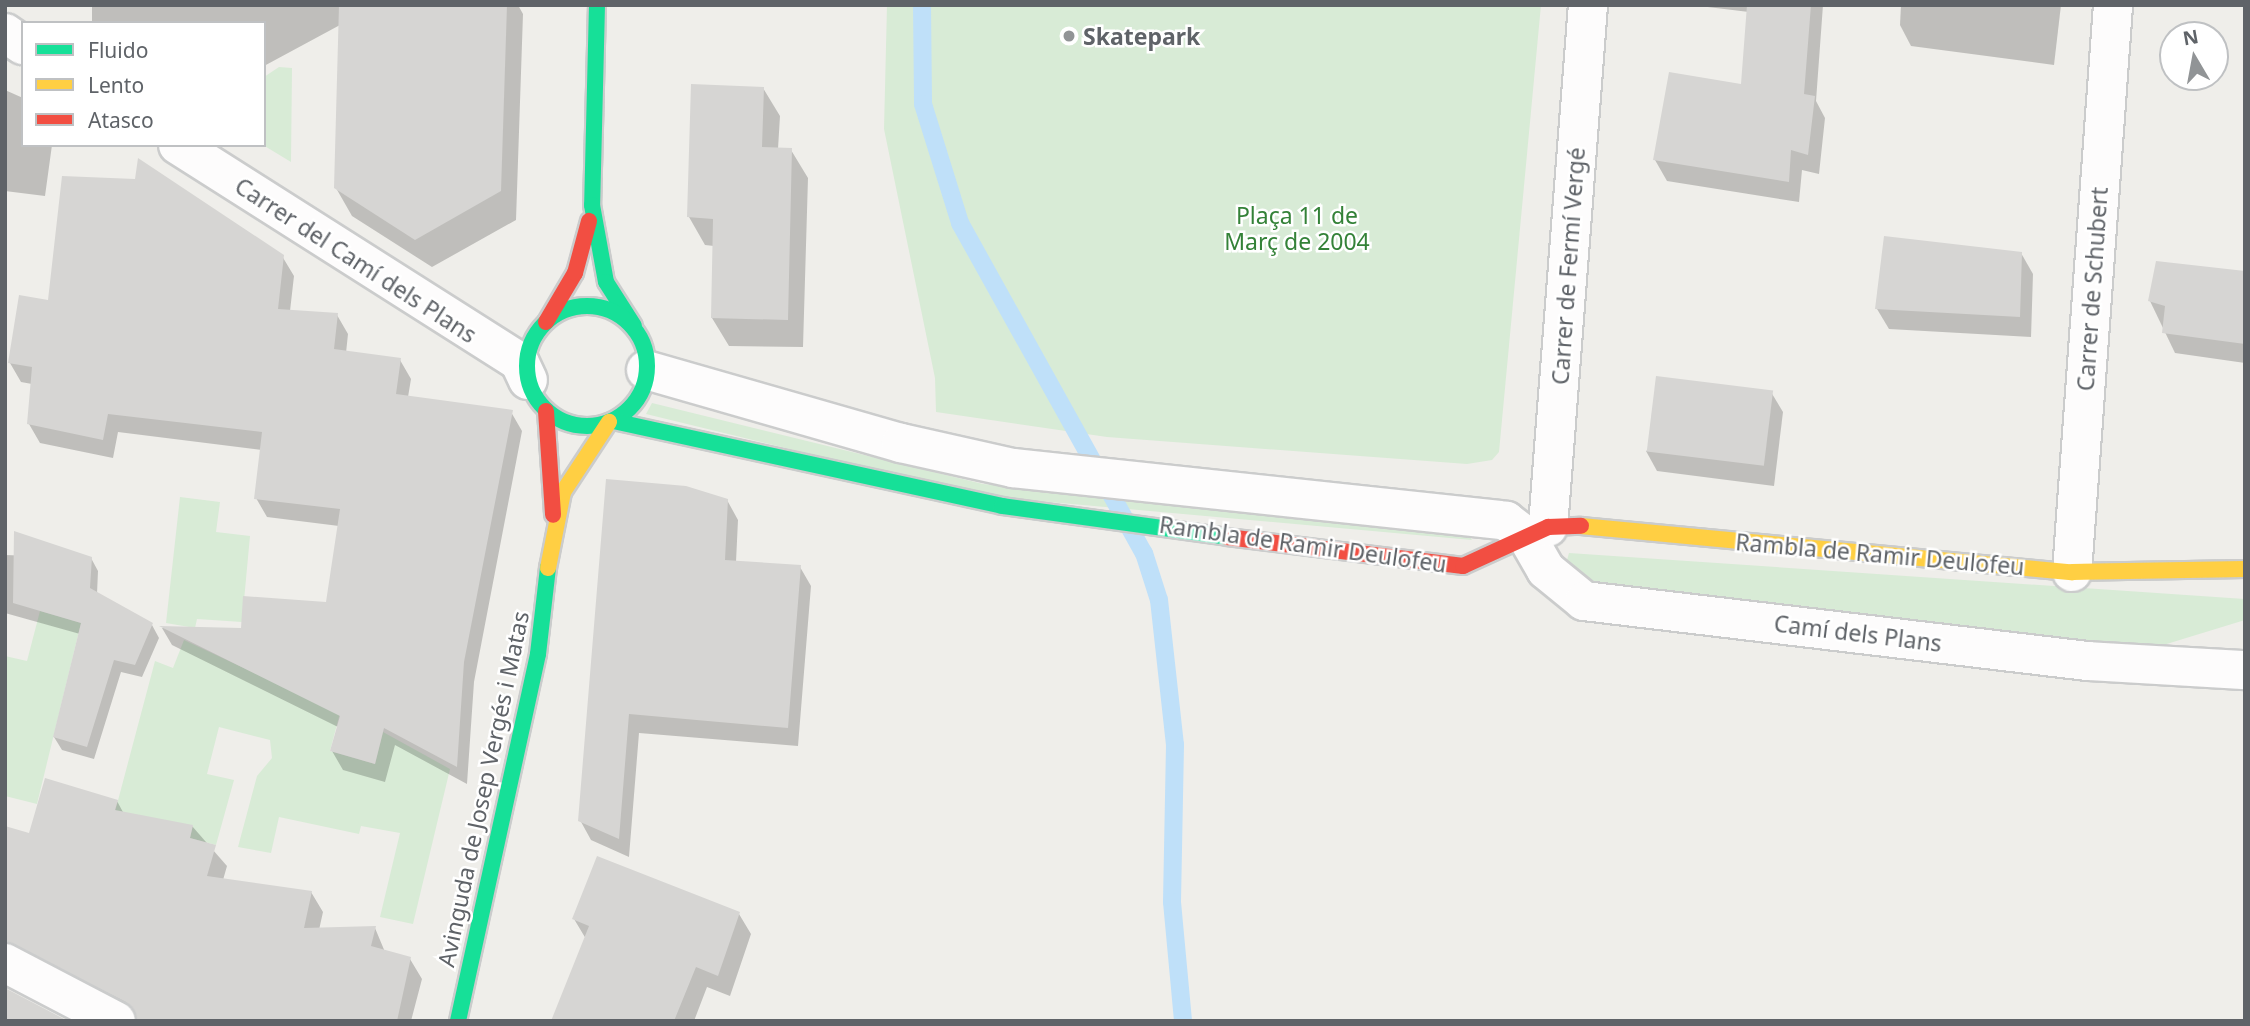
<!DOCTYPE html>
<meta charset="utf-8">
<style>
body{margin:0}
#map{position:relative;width:2250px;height:1026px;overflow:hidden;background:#efeeea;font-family:"Noto Sans",sans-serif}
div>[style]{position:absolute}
.green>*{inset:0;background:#d8ebd6}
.shadow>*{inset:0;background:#0003}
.stream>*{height:18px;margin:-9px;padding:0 9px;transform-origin:9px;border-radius:9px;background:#bfe0f9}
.building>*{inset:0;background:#d6d5d3;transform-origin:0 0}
.roads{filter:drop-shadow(2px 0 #cbcccc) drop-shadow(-2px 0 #cbcccc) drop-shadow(0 2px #cbcccc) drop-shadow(0 -2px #cbcccc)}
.street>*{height:38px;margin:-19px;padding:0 19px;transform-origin:19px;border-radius:19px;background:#fdfcfc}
.fast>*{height:16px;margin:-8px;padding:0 8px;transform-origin:8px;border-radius:8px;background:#16e098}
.fast>.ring{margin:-8px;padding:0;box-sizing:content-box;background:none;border:16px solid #16e098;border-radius:50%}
.slow>*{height:16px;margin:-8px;padding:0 8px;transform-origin:8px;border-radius:8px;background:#ffcf43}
.jam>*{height:16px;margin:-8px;padding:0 8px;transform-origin:8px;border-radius:8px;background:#f24e42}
.dots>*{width:19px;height:19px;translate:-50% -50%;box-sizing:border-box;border:4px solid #fff;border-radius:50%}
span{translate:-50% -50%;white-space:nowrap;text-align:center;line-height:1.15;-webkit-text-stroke:5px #fff;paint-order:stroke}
.poi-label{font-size:23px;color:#5f6368;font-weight:700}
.left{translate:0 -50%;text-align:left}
.park-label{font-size:23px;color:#348238}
.street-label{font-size:23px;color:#5f6368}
.frame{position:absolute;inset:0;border:7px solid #5f6368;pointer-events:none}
.legend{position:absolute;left:21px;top:21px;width:245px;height:126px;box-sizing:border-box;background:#fff;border:2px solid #bfc1c3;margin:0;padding:9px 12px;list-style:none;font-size:21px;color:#5f6368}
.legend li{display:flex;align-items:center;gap:14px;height:35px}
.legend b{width:35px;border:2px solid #bfc1c3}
.north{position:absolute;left:2159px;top:21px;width:70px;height:70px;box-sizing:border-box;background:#fff;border:2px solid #bfc1c3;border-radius:50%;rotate:350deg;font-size:19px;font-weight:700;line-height:28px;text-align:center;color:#5f6368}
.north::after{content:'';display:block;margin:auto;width:24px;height:32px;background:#919496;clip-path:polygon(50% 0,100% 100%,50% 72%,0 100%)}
</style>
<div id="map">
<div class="green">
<div style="clip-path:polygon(887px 5px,1541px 5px,1499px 452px,1492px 460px,1467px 464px,1107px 437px,936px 412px,935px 378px,884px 129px)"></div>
<div style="clip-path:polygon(279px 67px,292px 68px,291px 162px,263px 145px,264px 77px)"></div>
<div style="clip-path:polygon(652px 403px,983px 484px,1468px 534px,1472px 540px,983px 496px,646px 414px)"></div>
<div style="clip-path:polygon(180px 497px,220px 502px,216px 532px,250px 536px,242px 622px,197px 619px,195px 628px,166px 623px)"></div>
<div style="clip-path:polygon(1569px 553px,2245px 599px,2245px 620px,2147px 650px,1590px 583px,1567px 560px)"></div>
<div style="clip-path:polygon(40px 611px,81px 623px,37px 804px,5px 796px,5px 656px,27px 661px)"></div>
<div style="clip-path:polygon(184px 640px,340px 713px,330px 751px,375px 764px,383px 732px,450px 769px,413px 924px,380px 917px,400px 833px,361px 826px,359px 834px,279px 817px,271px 853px,238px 847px,257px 776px,272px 758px,270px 740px,219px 727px,207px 774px,234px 780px,216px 845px,190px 838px,193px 825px,112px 823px,155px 661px,173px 668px)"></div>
</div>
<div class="shadow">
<div style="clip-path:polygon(92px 5px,518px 5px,523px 14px,516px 220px,432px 267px,352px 216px,336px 188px,340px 25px,264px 66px,264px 23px,92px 23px)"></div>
<div style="clip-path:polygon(1691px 5px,1823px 5px,1816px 101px,1825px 118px,1819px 174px,1802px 170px,1799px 202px,1667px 181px,1655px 160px,1743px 86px,1749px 12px)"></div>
<div style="clip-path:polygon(1901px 5px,2061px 5px,2054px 65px,1911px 46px,1900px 25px)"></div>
<div style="clip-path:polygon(763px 88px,780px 116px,778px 149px,791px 150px,808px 178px,803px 347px,729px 346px,712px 318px,714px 246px,705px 245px,689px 217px)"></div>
<div style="clip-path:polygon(5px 90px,23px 98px,23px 145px,52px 145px,45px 196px,5px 191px)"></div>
<div style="clip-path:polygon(2021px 253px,2033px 274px,2031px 337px,1889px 329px,1877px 309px)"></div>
<div style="clip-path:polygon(282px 256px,294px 276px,290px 311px,337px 315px,348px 334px,346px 353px,400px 360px,411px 379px,408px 397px,511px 412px,522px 431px,474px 682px,467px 784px,395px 745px,385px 782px,343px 770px,332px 751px,338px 727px,172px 645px,162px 628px,243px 630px,328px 604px,339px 526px,267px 517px,256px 498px,262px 450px,118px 432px,113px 458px,40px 443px,29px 424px,32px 384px,21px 382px,10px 363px,50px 302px)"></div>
<div style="clip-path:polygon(2245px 273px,2245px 363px,2175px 353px,2150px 301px)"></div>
<div style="clip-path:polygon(1771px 392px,1783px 412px,1774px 486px,1657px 471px,1646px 451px)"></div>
<div style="clip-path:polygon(727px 500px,738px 520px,736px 562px,800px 567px,811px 586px,798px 746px,639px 733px,629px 857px,591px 840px,580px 820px)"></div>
<div style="clip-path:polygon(5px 555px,91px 558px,98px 571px,97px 594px,152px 625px,159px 638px,142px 677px,121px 672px,94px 759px,62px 750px,54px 737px,80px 634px,5px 613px)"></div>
<div style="clip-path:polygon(117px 801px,124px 814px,192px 826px,227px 866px,223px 880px,311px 892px,323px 912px,319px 930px,375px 928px,385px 952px,410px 959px,422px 979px,411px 1021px,138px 1021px,28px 963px,5px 964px,5px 828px,30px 835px)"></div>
<div style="clip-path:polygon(739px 914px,751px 934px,730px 996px,707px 987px,694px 1021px,553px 1021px,586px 939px,574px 919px)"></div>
</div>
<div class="stream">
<div style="left:922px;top:5px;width:99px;rotate:89.4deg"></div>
<div style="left:923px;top:104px;width:125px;rotate:72.7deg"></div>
<div style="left:960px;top:223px;width:378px;rotate:60.9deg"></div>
<div style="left:1144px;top:553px;width:49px;rotate:72.3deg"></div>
<div style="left:1159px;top:600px;width:146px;rotate:83.7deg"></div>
<div style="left:1175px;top:745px;width:157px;rotate:91.1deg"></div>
<div style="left:1172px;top:902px;width:120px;rotate:84.7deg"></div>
</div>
<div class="building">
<div style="clip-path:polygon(339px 5px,507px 5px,501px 191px,415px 240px,334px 188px)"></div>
<div style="clip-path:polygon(1747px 5px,1811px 5px,1804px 94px,1815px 96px,1808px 155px,1791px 150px,1789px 182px,1653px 160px,1669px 72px,1741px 84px)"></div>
<div style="clip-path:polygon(691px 84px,764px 87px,762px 147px,792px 148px,788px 320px,711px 318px,713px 219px,687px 217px)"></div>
<div style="clip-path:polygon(138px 158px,284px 255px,278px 309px,338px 313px,334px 349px,401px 358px,396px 394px,513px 410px,464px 662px,457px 767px,384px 728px,375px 764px,330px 751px,340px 716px,159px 626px,241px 628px,243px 596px,326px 602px,340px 509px,254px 499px,262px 432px,108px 414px,103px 440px,27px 424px,32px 367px,8px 363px,19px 295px,48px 300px,62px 176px,135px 179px)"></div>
<div style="clip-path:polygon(1884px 236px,2022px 252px,2020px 317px,1875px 309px)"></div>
<div style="clip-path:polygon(2156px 261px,2245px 271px,2245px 344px,2162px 333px,2165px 306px,2148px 301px)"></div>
<div style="left:1656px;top:376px;width:118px;height:76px;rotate:7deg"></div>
<div style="clip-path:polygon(606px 479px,686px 486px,728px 499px,725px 560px,801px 565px,788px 728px,629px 714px,619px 839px,578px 821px)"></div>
<div style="clip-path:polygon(14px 531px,92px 557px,90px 588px,153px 623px,135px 665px,114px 660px,87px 747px,53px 737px,81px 623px,13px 603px)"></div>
<div style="clip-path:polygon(45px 778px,118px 800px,115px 810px,193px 825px,190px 838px,216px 845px,207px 876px,312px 891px,304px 928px,376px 926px,371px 946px,411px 957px,397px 1021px,138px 1021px,126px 1002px,5px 941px,5px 826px,29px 833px)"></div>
<div style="clip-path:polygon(597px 856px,740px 912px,718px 976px,696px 967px,674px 1021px,551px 1021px,589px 926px,572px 919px)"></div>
<div style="clip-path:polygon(5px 988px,68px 1021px,5px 1021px)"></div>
</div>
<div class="roads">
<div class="street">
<div style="left:5px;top:33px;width:22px;rotate:34deg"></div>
<div style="left:178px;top:145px;width:404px;rotate:32.4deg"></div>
<div style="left:519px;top:361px;width:21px;rotate:65deg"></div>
<div style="left:646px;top:370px;width:265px;rotate:16deg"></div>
<div style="left:901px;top:443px;width:115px;rotate:12.6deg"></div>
<div style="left:1013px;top:468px;width:496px;rotate:6.1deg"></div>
<div style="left:1506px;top:521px;width:26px;rotate:37deg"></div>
<div style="left:1527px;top:537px;width:38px;rotate:60deg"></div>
<div style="left:1546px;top:570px;width:49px;rotate:39.2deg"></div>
<div style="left:1584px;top:601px;width:507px;rotate:6.8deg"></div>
<div style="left:2087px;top:661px;width:158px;rotate:3.3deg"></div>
<div style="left:1548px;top:527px;width:524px;rotate:-85.62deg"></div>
<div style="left:2072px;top:572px;width:568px;rotate:-85.86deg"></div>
<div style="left:5px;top:963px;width:125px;rotate:27.6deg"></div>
</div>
<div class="fast">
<div style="left:597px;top:5px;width:200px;rotate:91.4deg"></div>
<div style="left:592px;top:205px;width:78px;rotate:79.7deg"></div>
<div style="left:606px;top:282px;width:52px;rotate:57.5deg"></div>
<div class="ring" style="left:527px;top:306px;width:104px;height:104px"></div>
<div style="left:613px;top:421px;width:398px;rotate:12.3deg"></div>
<div style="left:1002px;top:506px;width:227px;rotate:7.8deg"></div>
<div style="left:458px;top:1021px;width:376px;rotate:-77.7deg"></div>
<div style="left:538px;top:654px;width:87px;rotate:-83.4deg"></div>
</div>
<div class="slow">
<div style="left:1581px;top:526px;width:493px;rotate:5.4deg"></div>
<div style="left:2072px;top:572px;width:173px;rotate:-1deg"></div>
<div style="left:548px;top:568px;width:77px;rotate:-78.8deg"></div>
<div style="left:563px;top:492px;width:84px;rotate:-56.7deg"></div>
</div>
<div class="jam">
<div style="left:546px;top:322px;width:57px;rotate:-59.4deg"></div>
<div style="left:575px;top:273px;width:54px;rotate:-74.9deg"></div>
<div style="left:546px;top:411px;width:104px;rotate:86.1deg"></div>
<div style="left:1227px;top:537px;width:238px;rotate:7deg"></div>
<div style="left:1463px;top:566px;width:94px;rotate:-24.6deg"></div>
<div style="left:1548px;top:527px;width:33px;rotate:-2deg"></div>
</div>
</div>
<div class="dots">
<div style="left:1069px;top:36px;background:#919496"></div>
</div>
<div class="poi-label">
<span class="left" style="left:1083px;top:36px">Skatepark</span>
</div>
<div class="park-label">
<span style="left:1297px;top:228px">Plaça 11 de<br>Març de 2004</span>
</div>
<div class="street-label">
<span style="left:356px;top:260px;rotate:33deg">Carrer del Camí dels Plans</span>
<span style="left:1568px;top:266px;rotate:-86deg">Carrer de Fermí Vergé</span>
<span style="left:2092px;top:289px;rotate:-86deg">Carrer de Schubert</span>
<span style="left:1303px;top:544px;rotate:8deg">Rambla de Ramir Deulofeu</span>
<span style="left:1880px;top:554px;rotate:5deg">Rambla de Ramir Deulofeu</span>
<span style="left:1858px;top:633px;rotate:7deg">Camí dels Plans</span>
<span style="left:483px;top:789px;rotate:-78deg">Avinguda de Josep Vergés i Matas</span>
</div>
<div class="frame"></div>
<ul class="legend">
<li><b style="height:9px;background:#16e098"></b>Fluido</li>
<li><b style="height:9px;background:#ffcf43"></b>Lento</li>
<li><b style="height:9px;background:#f24e42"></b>Atasco</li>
</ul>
<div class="north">N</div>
</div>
